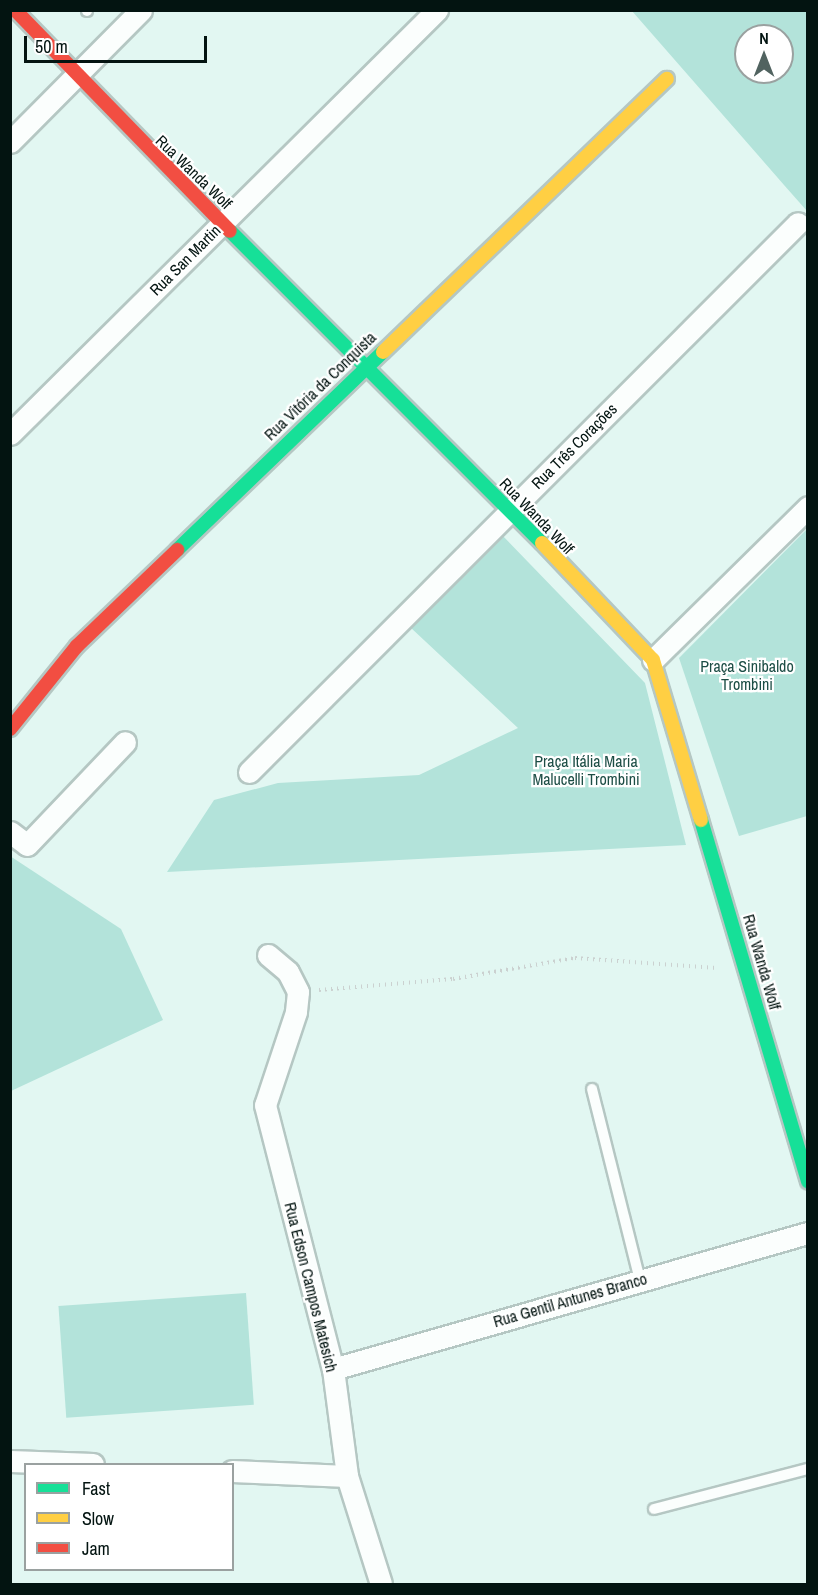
<!DOCTYPE html>
<meta charset="utf-8">
<style>
body{margin:0}
#map{position:relative;width:818px;height:1595px;overflow:hidden;background:#e2f7f2;font-family:"Archivo Narrow",sans-serif}
div>[style]{position:absolute}
.green>*{inset:0;background:#b3e3da;transform-origin:0 0}
.path>*{height:4px;margin-top:-2px;transform-origin:0;background:repeating-linear-gradient(90deg,#cbd1d0 0 1.5px,transparent 0 6px)}
.roads{filter:drop-shadow(2px 0 #b5c7c3) drop-shadow(-2px 0 #b5c7c3) drop-shadow(0 2px #b5c7c3) drop-shadow(0 -2px #b5c7c3)}
.lane>*{height:10px;margin:-5px;padding:0 5px;transform-origin:5px;border-radius:5px;background:#fbfefd}
.street>*{height:21px;margin:-10.5px;padding:0 10.5px;transform-origin:10.5px;border-radius:10.5px;background:#fbfefd}
.fast>*{height:14px;margin:-7px;padding:0 7px;transform-origin:7px;border-radius:7px;background:#16e098}
.slow>*{height:14px;margin:-7px;padding:0 7px;transform-origin:7px;border-radius:7px;background:#ffcf43}
.jam>*{height:14px;margin:-7px;padding:0 7px;transform-origin:7px;border-radius:7px;background:#f24e42}
span{translate:-50% -50%;white-space:nowrap;text-align:center;line-height:1.15;-webkit-text-stroke:4.5px #fff;paint-order:stroke}
.street-label{font-size:16px;color:#031411}
.park-label{font-size:16px;color:#1c4d45}
.frame{position:absolute;inset:0;border:12px solid #031411;pointer-events:none}
.legend{position:absolute;left:24px;top:1463px;width:210px;height:108px;box-sizing:border-box;background:#fff;border:2px solid #9aa1a0;margin:0;padding:8px 10px;list-style:none;font-size:18px;color:#031411}
.legend li{display:flex;align-items:center;gap:12px;height:30px}
.legend b{width:30px;border:2px solid #9aa1a0}
.north{position:absolute;left:734px;top:24px;width:60px;height:60px;box-sizing:border-box;background:#fff;border:2px solid #9aa1a0;border-radius:50%;rotate:0deg;font-size:16px;font-weight:700;line-height:24px;text-align:center;color:#031411}
.north::after{content:'';display:block;margin:auto;width:21px;height:27px;background:#516360;clip-path:polygon(50% 0,100% 100%,50% 72%,0 100%)}
.scale{position:absolute;left:24px;top:36px;width:183px;height:27px;box-sizing:border-box;border:3px solid #031411;border-top:0;padding-left:8px;font-size:18px;line-height:21px;white-space:nowrap;color:#031411;-webkit-text-stroke:4px #fff;paint-order:stroke}
</style>
<div id="map">
<div class="green">
<div style="clip-path:polygon(evenodd,632px 11px,807px 11px,807px 211px,784px 185px,632px 11px,746px 36px,782px 36px,782px 72px,746px 72px,746px 36px)"></div>
<div style="clip-path:polygon(807px 529px,807px 816px,739px 836px,679px 658px)"></div>
<div style="clip-path:polygon(501px 534px,645px 683px,686px 845px,167px 872px,214px 800px,278px 783px,419px 775px,518px 728px,410px 627px)"></div>
<div style="clip-path:polygon(10px 856px,121px 929px,163px 1020px,11px 1091px)"></div>
<div style="left:246px;top:1293px;width:112px;height:188px;rotate:86deg"></div>
</div>
<div class="path">
<div style="left:319px;top:990px;width:134px;rotate:-4.7deg"></div>
<div style="left:453px;top:979px;width:124px;rotate:-9.8deg"></div>
<div style="left:575px;top:958px;width:142px;rotate:4deg"></div>
</div>
<div class="roads">
<div class="lane">
<div style="left:87px;top:10px;width:1px;rotate:90deg"></div>
<div style="left:592px;top:1089px;width:197px;rotate:75.9deg"></div>
<div style="left:654px;top:1509px;width:159px;rotate:-14.6deg"></div>
</div>
<div class="street">
<div style="left:10px;top:142px;width:186px;rotate:-45.2deg"></div>
<div style="left:10px;top:434px;width:602px;rotate:-44.8deg"></div>
<div style="left:653px;top:660px;width:218px;rotate:-44.6deg"></div>
<div style="left:249px;top:772px;width:776px;rotate:-45deg"></div>
<div style="left:10px;top:832px;width:21px;rotate:37deg"></div>
<div style="left:27px;top:845px;width:142px;rotate:-46.4deg"></div>
<div style="left:268px;top:955px;width:26px;rotate:40deg"></div>
<div style="left:288px;top:972px;width:22px;rotate:63deg"></div>
<div style="left:298px;top:992px;width:20px;rotate:96deg"></div>
<div style="left:296px;top:1012px;width:98px;rotate:108.4deg"></div>
<div style="left:265px;top:1105px;width:273px;rotate:75.6deg"></div>
<div style="left:333px;top:1369px;width:108px;rotate:82.5deg"></div>
<div style="left:347px;top:1476px;width:113px;rotate:72.5deg"></div>
<div style="left:333px;top:1369px;width:494px;rotate:-16deg"></div>
<div style="left:10px;top:1461px;width:83px;rotate:2.1deg"></div>
<div style="left:232px;top:1471px;width:115px;rotate:2.5deg"></div>
</div>
<div class="fast">
<div style="left:230px;top:231px;width:441px;rotate:45deg"></div>
<div style="left:177px;top:550px;width:286px;rotate:-43.9deg"></div>
<div style="left:701px;top:820px;width:377px;rotate:73.5deg"></div>
</div>
<div class="slow">
<div style="left:383px;top:352px;width:394px;rotate:-43.9deg"></div>
<div style="left:542px;top:543px;width:161px;rotate:46.5deg"></div>
<div style="left:653px;top:660px;width:167px;rotate:73.3deg"></div>
</div>
<div class="jam">
<div style="left:15px;top:10px;width:308px;rotate:45.8deg"></div>
<div style="left:10px;top:729px;width:107px;rotate:-51.1deg"></div>
<div style="left:77px;top:646px;width:139px;rotate:-43.8deg"></div>
</div>
</div>
<div class="street-label">
<span style="left:194px;top:172px;rotate:44deg">Rua Wanda Wolf</span>
<span style="left:185px;top:260px;rotate:-45deg">Rua San Martin</span>
<span style="left:320px;top:386px;rotate:-44deg">Rua Vitória da Conquista</span>
<span style="left:574px;top:446px;rotate:-45deg">Rua Três Corações</span>
<span style="left:537px;top:516px;rotate:46deg">Rua Wanda Wolf</span>
<span style="left:762px;top:962px;rotate:74deg">Rua Wanda Wolf</span>
<span style="left:311px;top:1287px;rotate:76deg">Rua Edson Campos Matesich</span>
<span style="left:570px;top:1300px;rotate:-16deg">Rua Gentil Antunes Branco</span>
</div>
<div class="park-label">
<span style="left:747px;top:675px">Praça Sinibaldo<br>Trombini</span>
<span style="left:586px;top:770px">Praça Itália Maria<br>Malucelli Trombini</span>
</div>
<div class="frame"></div>
<ul class="legend">
<li><b style="height:8px;background:#16e098"></b>Fast</li>
<li><b style="height:8px;background:#ffcf43"></b>Slow</li>
<li><b style="height:8px;background:#f24e42"></b>Jam</li>
</ul>
<div class="north">N</div>
<div class="scale">50 m</div>
</div>
